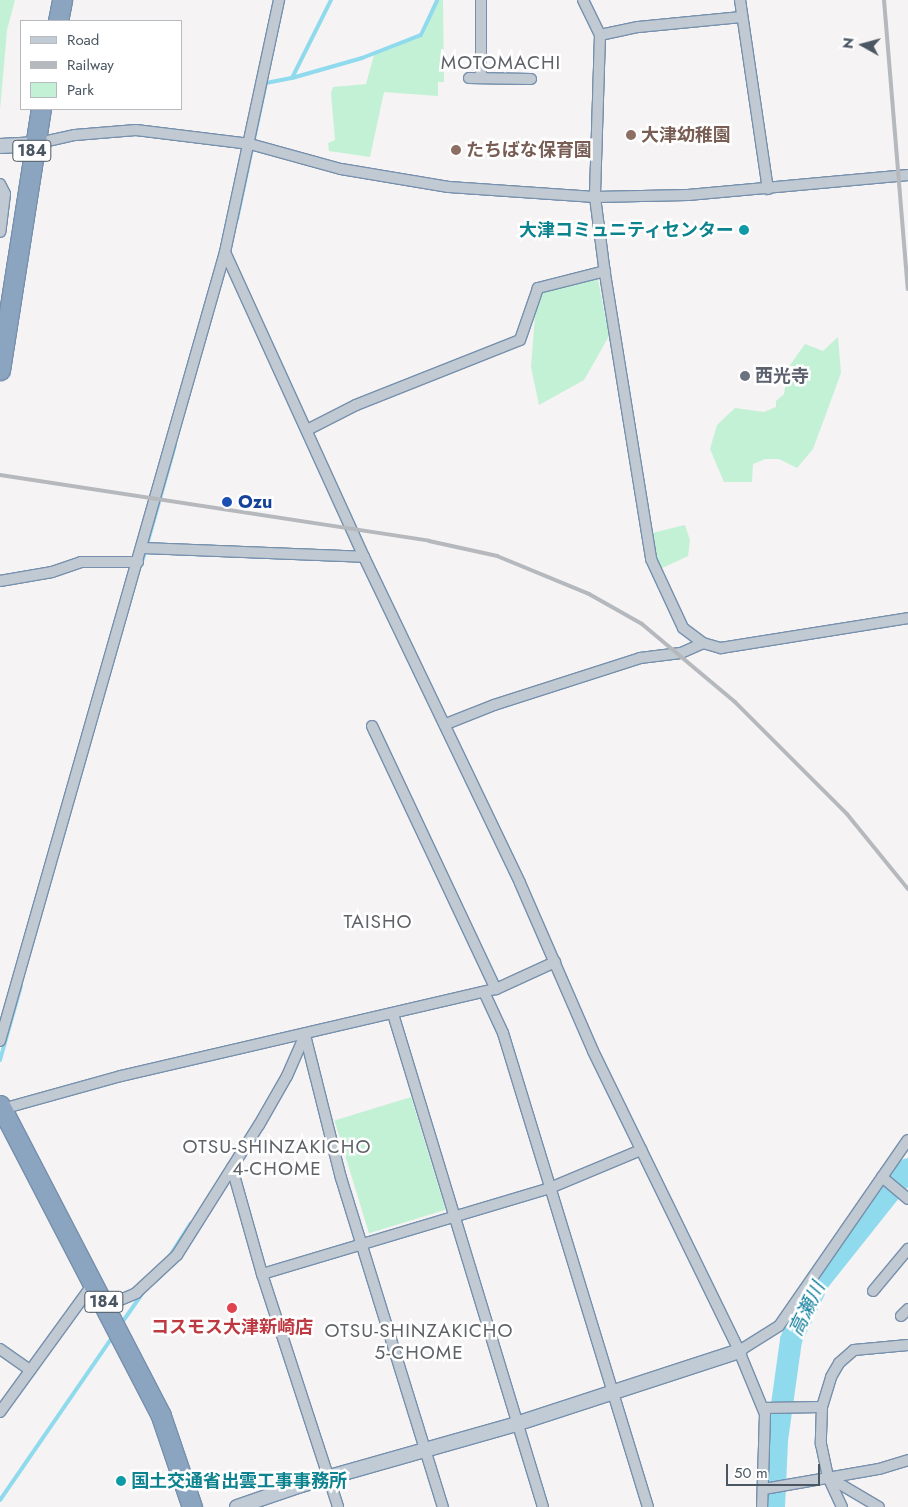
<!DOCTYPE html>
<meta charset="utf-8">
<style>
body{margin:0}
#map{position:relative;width:908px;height:1507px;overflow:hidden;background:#f5f3f3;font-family:Jost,"Noto Sans JP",sans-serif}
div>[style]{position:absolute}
.green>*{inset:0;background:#c3f1d5;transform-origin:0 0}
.stream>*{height:4px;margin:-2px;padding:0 2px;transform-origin:2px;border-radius:2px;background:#90daee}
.river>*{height:22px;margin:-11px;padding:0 11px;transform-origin:11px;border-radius:11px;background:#90daee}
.roads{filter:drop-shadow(1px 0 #7690ad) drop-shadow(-1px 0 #7690ad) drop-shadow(0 1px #7690ad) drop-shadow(0 -1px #7690ad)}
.street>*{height:10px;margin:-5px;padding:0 5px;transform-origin:5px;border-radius:5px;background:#c1cad2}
.secondary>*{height:14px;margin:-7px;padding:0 7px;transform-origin:7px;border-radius:7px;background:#c1cbd6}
.highway>*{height:19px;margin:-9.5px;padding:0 9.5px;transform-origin:9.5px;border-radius:9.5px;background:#8ba5c1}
.rail>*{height:4px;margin:-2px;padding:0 2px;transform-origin:2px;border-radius:2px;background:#b5b8bd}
.dots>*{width:14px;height:14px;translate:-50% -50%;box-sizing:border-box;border:2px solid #fff;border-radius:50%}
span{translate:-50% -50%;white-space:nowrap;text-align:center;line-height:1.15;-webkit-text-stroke:5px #fff;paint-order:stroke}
.shield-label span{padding:1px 4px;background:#fff;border:1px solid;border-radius:4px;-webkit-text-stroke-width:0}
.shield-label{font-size:16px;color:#4a5661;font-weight:700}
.education-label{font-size:18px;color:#785e54;font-weight:700}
.left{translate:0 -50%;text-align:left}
.culture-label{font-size:18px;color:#0d838f;font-weight:700}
.right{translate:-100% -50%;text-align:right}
.worship-label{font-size:18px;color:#5b616d;font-weight:700}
.transit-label{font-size:18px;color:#164399;font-weight:700}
.health-label{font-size:18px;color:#be3a42;font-weight:700}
.neighbourhood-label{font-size:19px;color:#5f6368;letter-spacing:1px}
.water-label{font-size:19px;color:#0c7c9b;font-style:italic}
.legend{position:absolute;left:20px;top:20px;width:162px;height:90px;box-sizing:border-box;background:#fff;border:1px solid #b7bbc0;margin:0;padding:6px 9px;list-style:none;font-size:15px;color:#4a5661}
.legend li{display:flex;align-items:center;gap:10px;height:25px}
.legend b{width:25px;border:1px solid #b7bbc0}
.north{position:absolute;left:838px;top:20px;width:50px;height:50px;-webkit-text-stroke:4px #fff;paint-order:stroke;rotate:277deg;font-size:14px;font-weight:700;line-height:20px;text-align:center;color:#4a5661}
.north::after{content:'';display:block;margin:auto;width:18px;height:22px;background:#4a5661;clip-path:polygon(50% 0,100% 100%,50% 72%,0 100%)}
.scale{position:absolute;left:726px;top:1464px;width:94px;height:22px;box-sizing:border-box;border:2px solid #4a5661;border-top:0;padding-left:6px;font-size:15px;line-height:18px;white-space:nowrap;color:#4a5661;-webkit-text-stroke:4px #fff;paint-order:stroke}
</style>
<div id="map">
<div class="green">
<div style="clip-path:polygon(0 0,15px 0,7px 30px,0 110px)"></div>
<div style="clip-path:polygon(438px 0,443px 0,444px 82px,438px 82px,438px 96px,384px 92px,370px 157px,329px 151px,328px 143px,335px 140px,331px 93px,333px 87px,366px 84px,374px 55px,423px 36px)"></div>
<div style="clip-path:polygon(597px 275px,609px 336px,584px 380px,539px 405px,531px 367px,537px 290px)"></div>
<div style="clip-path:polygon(838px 337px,841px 373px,813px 449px,797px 468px,779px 459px,765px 459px,753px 464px,752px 482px,724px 482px,710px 449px,717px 425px,735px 408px,764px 412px,776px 407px,776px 401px,784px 394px,788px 368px,805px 344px,823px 351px)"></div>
<div style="clip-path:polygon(685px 525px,690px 540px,688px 556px,660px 569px,652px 533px)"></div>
<div style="left:411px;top:1097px;width:118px;height:80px;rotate:73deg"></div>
</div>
<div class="stream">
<div style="left:292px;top:78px;width:73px;rotate:-15.9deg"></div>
<div style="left:362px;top:58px;width:63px;rotate:-21.3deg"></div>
<div style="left:421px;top:35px;width:38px;rotate:-65deg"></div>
<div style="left:237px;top:219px;width:139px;rotate:-78deg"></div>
<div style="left:266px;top:83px;width:26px;rotate:-11deg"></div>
<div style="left:292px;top:78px;width:87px;rotate:-63.4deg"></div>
<div style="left:143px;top:559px;width:118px;rotate:-74.3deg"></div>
<div style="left:0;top:1060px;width:77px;rotate:-74.2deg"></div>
<div style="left:169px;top:1257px;width:40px;rotate:-57.1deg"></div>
<div style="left:121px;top:1324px;width:38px;rotate:-55deg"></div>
<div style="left:0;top:1500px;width:199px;rotate:-55.4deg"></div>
</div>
<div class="river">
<div style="left:774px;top:1507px;width:67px;rotate:-87.4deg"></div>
<div style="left:777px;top:1440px;width:101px;rotate:-82deg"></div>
<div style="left:791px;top:1340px;width:65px;rotate:-64.6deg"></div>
<div style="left:819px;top:1281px;width:143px;rotate:-51.5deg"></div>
</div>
<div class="roads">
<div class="street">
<div style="left:583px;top:0;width:39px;rotate:64deg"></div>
<div style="left:600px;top:35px;width:162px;rotate:91.8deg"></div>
<div style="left:595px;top:197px;width:78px;rotate:82.6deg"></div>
<div style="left:605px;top:274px;width:289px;rotate:80.8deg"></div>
<div style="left:651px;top:559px;width:76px;rotate:65.1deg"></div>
<div style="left:683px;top:628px;width:25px;rotate:37deg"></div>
<div style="left:703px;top:643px;width:19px;rotate:16deg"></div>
<div style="left:721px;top:648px;width:189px;rotate:-9.1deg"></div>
<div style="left:740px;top:0;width:191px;rotate:81.6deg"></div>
<div style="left:600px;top:35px;width:39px;rotate:-12deg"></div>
<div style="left:638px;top:27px;width:104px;rotate:-5.5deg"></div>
<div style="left:469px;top:78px;width:62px;rotate:0.9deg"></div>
<div style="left:481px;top:78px;width:78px;rotate:-90deg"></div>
<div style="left:34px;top:144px;width:42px;rotate:-12.4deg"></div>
<div style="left:75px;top:135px;width:61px;rotate:-4.7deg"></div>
<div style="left:136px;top:130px;width:115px;rotate:7deg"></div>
<div style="left:250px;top:144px;width:94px;rotate:15.4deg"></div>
<div style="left:341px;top:169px;width:109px;rotate:9.5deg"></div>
<div style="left:449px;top:187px;width:146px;rotate:3.9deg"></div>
<div style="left:595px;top:197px;width:93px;rotate:-1.2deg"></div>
<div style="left:688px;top:195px;width:221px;rotate:-5.2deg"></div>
<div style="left:0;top:184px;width:11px;rotate:63deg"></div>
<div style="left:5px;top:194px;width:38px;rotate:97deg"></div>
<div style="left:225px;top:252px;width:335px;rotate:65.5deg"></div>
<div style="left:364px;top:557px;width:361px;rotate:64.4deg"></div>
<div style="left:520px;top:883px;width:183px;rotate:66.5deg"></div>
<div style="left:593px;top:1051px;width:334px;rotate:64deg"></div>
<div style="left:739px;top:1351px;width:68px;rotate:67.6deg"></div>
<div style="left:765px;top:1414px;width:93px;rotate:91.8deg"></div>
<div style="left:307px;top:430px;width:55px;rotate:-27deg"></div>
<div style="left:356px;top:405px;width:176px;rotate:-21.6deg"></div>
<div style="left:520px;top:340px;width:55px;rotate:-70.9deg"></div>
<div style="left:538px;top:288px;width:69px;rotate:-14.2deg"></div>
<div style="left:142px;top:548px;width:222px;rotate:2.3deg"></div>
<div style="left:0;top:581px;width:53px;rotate:-9.8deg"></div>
<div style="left:52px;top:572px;width:31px;rotate:-19deg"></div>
<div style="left:81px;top:562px;width:57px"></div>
<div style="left:446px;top:724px;width:52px;rotate:-21.6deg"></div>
<div style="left:494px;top:705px;width:153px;rotate:-17.8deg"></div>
<div style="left:640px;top:658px;width:41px;rotate:-7deg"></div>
<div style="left:681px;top:653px;width:24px;rotate:-24deg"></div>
<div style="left:372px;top:726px;width:291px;rotate:64.8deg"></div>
<div style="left:484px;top:992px;width:45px;rotate:65.1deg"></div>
<div style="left:503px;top:1033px;width:496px;rotate:73deg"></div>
<div style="left:393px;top:1014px;width:515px;rotate:73.08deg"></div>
<div style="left:305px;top:1035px;width:147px;rotate:75.9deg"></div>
<div style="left:341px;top:1178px;width:344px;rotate:72.8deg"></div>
<div style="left:0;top:1041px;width:820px;rotate:-74.08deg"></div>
<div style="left:225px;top:252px;width:258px;rotate:-77.9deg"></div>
<div style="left:2px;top:1109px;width:123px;rotate:-15.5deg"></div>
<div style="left:121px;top:1076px;width:385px;rotate:-13.1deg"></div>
<div style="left:496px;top:989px;width:65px;rotate:-24.6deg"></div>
<div style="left:232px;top:1168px;width:110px;rotate:74.2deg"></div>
<div style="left:262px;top:1274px;width:245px;rotate:71.9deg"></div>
<div style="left:882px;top:1177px;width:34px;rotate:40deg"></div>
<div style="left:262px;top:1274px;width:301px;rotate:-16.6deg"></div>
<div style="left:550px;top:1188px;width:99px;rotate:-22.7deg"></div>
<div style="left:873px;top:1291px;width:55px;rotate:-50.2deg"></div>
<div style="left:106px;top:1306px;width:33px;rotate:-23deg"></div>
<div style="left:136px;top:1293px;width:56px;rotate:-42.8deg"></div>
<div style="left:177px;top:1255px;width:154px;rotate:-57.8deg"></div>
<div style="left:259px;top:1125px;width:56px;rotate:-60.3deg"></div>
<div style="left:287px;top:1076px;width:45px;rotate:-66.3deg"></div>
<div style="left:901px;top:1316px;width:10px;rotate:-45deg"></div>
<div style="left:0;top:1349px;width:37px;rotate:35deg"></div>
<div style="left:739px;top:1351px;width:47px;rotate:-32deg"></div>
<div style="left:779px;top:1326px;width:226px;rotate:-55.3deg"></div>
<div style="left:822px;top:1407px;width:31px;rotate:-73deg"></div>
<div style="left:831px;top:1377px;width:16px;rotate:-60deg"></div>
<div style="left:839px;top:1363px;width:20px;rotate:-41deg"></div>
<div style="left:854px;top:1350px;width:54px;rotate:-5.3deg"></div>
<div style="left:763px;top:1408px;width:59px;rotate:-1deg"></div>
<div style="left:822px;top:1407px;width:37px;rotate:92deg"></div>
<div style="left:821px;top:1444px;width:34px;rotate:78deg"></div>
<div style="left:828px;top:1477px;width:59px;rotate:30.5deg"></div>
<div style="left:0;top:1412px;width:158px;rotate:-54deg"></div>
<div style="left:828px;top:1477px;width:33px;rotate:65deg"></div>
<div style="left:764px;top:1489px;width:117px;rotate:-9.9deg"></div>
<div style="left:879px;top:1469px;width:30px;rotate:-17deg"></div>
</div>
<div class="secondary">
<div style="left:0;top:146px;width:34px;rotate:-3deg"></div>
<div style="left:237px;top:1507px;width:68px;rotate:-19deg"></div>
<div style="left:301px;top:1485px;width:223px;rotate:-15.8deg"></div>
<div style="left:516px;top:1424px;width:235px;rotate:-18.1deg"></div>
</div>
<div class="highway">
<div style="left:58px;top:21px;width:21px;rotate:-79deg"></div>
<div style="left:0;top:370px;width:264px;rotate:-81.1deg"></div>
<div style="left:0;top:1105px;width:350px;rotate:62.6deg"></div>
<div style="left:161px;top:1416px;width:96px;rotate:71.2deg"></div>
</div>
</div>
<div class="rail">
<div style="left:884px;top:0;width:290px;rotate:85.3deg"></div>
<div style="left:0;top:475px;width:434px;rotate:8.7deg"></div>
<div style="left:429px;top:541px;width:70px;rotate:12.4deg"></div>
<div style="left:497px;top:556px;width:100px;rotate:22.4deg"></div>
<div style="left:589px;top:594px;width:61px;rotate:29.5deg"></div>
<div style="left:642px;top:624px;width:121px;rotate:40deg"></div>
<div style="left:735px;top:702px;width:158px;rotate:45deg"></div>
<div style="left:847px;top:814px;width:97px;rotate:50.9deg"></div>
</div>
<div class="dots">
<div style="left:631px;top:135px;background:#8d6e63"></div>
<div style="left:456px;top:150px;background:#8d6e63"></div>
<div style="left:744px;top:230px;background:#0f9aa8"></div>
<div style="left:745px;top:376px;background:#6b7280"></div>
<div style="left:227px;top:502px;background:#1a4fb4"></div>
<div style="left:232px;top:1308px;background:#e0444e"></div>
<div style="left:121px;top:1481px;background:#0f9aa8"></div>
</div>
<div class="shield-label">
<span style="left:32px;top:151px">184</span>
<span style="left:104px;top:1302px">184</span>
</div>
<div class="education-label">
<span class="left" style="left:641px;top:135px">大津幼稚園</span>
<span class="left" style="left:466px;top:150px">たちばな保育園</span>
</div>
<div class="culture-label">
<span class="right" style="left:734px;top:230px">大津コミュニティセンター</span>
<span class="left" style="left:131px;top:1481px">国土交通省出雲工事事務所</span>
</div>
<div class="worship-label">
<span class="left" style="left:755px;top:376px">西光寺</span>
</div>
<div class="transit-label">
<span class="left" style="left:238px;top:502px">Ozu</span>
</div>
<div class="health-label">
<span style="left:232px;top:1327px">コスモス大津新崎店</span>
</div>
<div class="neighbourhood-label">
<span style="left:501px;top:63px">MOTOMACHI</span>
<span style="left:378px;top:922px">TAISHO</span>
<span style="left:277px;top:1158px">OTSU-SHINZAKICHO<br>4-CHOME</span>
<span style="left:419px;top:1342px">OTSU-SHINZAKICHO<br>5-CHOME</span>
</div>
<div class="water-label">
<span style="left:807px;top:1309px;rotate:-64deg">高瀬川</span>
</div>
<ul class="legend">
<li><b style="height:6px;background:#c1cbd6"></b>Road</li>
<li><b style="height:6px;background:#b5b8bd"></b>Railway</li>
<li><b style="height:14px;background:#c3f1d5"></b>Park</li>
</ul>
<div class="north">N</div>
<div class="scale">50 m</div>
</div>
